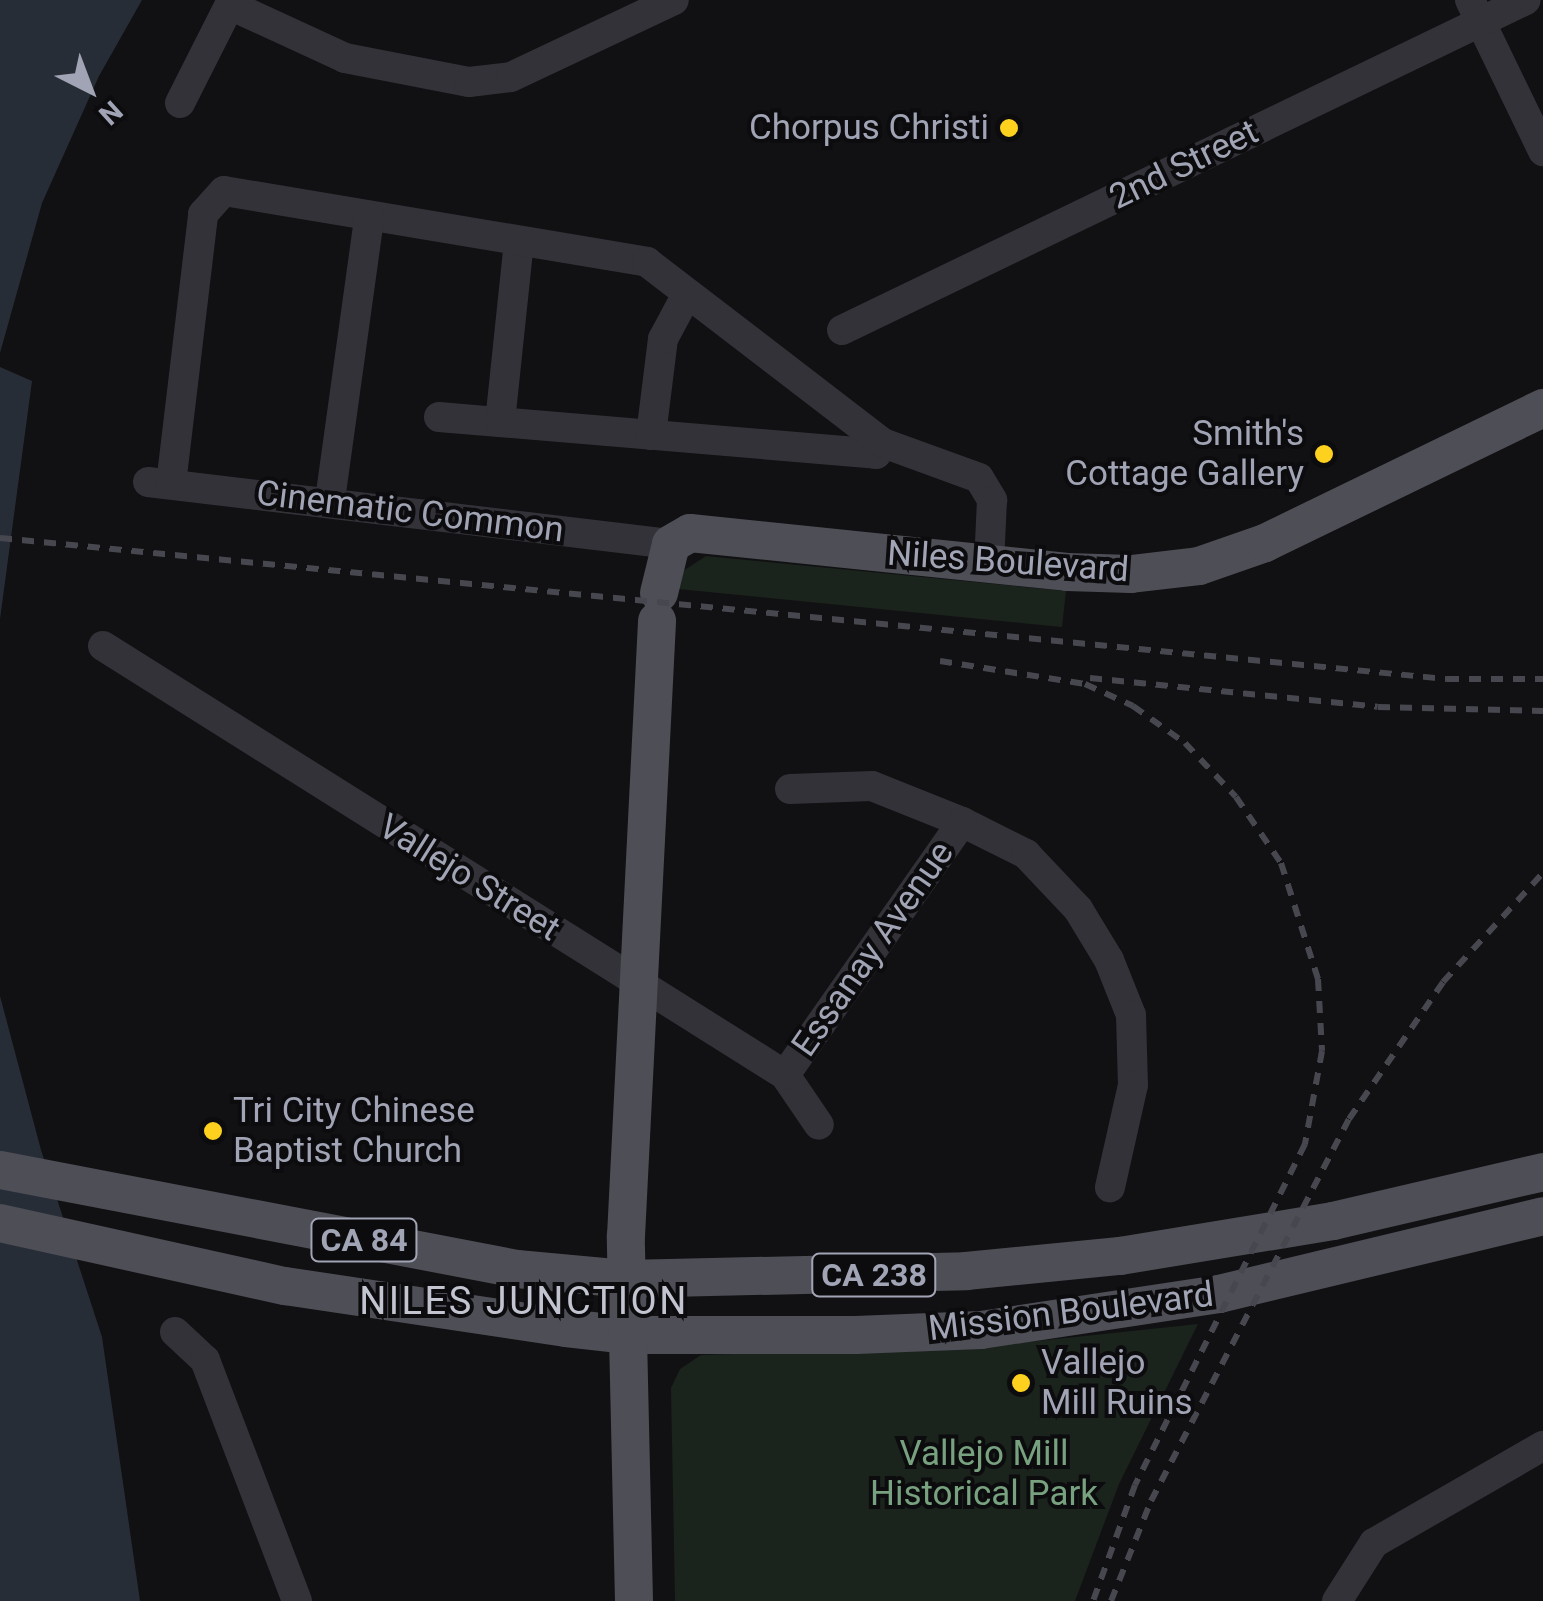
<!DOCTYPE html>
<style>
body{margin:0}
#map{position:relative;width:1543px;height:1601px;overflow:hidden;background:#111113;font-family:Roboto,sans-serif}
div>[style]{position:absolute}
.green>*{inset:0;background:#1b231d}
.water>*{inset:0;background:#272d37}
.minor>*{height:30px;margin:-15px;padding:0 15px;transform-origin:15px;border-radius:15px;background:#323238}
.major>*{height:38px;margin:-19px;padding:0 19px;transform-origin:19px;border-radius:19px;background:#4e4e57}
.rail>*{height:6px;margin-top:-3px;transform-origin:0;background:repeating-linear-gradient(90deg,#47474f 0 12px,transparent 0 22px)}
.dots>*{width:28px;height:28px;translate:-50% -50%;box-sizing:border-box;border:5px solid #0c0c0e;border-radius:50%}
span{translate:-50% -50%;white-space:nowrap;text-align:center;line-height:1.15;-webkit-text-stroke:8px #0c0c0e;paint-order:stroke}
.shield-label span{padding:2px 8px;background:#0c0c0e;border:2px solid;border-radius:8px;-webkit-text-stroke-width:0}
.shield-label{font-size:32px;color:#a1a4b4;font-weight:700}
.poi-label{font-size:35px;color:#a1a4b4}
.right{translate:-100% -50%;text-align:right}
.left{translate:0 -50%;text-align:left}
.street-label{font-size:35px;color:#a1a4b4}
.park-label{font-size:35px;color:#77a17f}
.neighbourhood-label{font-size:38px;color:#c2c4d0;letter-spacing:2.5px}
.north{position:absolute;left:40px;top:40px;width:100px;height:100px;-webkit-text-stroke:8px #0c0c0e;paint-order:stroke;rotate:138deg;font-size:28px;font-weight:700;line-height:40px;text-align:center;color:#a1a4b4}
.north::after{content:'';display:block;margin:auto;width:35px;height:45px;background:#a1a4b4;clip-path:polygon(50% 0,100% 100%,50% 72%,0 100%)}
</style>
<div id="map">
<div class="green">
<div style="clip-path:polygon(706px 556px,1066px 591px,1062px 627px,678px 589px,683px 571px)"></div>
<div style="clip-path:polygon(1198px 1324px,1119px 1484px,1075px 1601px,675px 1601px,671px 1388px,680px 1369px,701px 1355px,989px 1346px)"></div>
</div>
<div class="water">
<div style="clip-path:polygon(0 0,142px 0,99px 76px,42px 203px,0 353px)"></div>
<div style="clip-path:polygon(0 367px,32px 381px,0 619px)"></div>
<div style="clip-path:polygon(0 996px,41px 1150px,102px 1337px,140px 1601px,0 1601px)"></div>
</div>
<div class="minor">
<div style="left:1470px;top:0;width:168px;rotate:64.2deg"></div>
<div style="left:230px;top:5px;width:127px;rotate:24.7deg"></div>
<div style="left:345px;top:58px;width:126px;rotate:11deg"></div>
<div style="left:469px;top:82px;width:42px;rotate:-6.8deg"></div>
<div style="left:511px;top:77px;width:180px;rotate:-25.3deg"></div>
<div style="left:180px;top:103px;width:115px;rotate:-63.2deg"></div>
<div style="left:842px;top:330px;width:759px;rotate:-25.76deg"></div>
<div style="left:439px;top:417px;width:439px;rotate:4.8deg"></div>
<div style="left:876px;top:454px;width:13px;rotate:-58deg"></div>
<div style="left:500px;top:422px;width:181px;rotate:-84deg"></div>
<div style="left:651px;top:435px;width:97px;rotate:-82.9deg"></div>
<div style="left:663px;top:339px;width:49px;rotate:-61.9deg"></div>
<div style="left:148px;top:482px;width:527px;rotate:6.76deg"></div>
<div style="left:171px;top:484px;width:272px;rotate:-83.2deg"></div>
<div style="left:203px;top:214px;width:31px;rotate:-48deg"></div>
<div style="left:224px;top:191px;width:429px;rotate:9.5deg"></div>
<div style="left:647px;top:262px;width:297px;rotate:37.5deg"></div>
<div style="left:883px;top:443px;width:102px;rotate:20deg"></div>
<div style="left:979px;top:478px;width:26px;rotate:59deg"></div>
<div style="left:992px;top:500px;width:64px;rotate:92.7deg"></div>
<div style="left:330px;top:500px;width:285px;rotate:-82.1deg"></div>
<div style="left:103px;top:646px;width:806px;rotate:32.17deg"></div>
<div style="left:785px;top:1075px;width:60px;rotate:55.8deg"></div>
<div style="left:790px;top:789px;width:82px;rotate:-2.1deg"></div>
<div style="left:872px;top:786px;width:97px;rotate:21.8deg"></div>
<div style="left:962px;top:822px;width:72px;rotate:26.6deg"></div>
<div style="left:1026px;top:854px;width:76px;rotate:46.6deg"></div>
<div style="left:1078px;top:909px;width:60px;rotate:58.7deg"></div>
<div style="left:1109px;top:960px;width:59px;rotate:68.2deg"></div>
<div style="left:1131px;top:1015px;width:70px;rotate:88.4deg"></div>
<div style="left:1133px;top:1085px;width:105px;rotate:102.7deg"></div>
<div style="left:785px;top:1075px;width:309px;rotate:-55deg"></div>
<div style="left:175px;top:1332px;width:41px;rotate:43deg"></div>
<div style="left:205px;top:1360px;width:258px;rotate:69.1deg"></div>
<div style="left:1337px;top:1601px;width:69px;rotate:-57.5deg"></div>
<div style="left:1374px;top:1543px;width:195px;rotate:-29.9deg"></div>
</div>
<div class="major">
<div style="left:659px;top:593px;width:50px;rotate:-76.2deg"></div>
<div style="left:671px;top:544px;width:22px;rotate:-30deg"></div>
<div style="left:690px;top:533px;width:379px;rotate:5.9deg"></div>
<div style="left:1067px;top:572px;width:64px;rotate:1.8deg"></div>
<div style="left:1131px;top:574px;width:68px;rotate:-6.7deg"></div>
<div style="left:1199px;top:566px;width:70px;rotate:-19.2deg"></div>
<div style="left:1265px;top:543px;width:309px;rotate:-25.9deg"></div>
<div style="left:0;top:1170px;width:526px;rotate:10.84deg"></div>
<div style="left:517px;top:1269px;width:109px;rotate:5.2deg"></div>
<div style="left:626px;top:1279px;width:340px;rotate:-1.3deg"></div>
<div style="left:966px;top:1271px;width:155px;rotate:-5.6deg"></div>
<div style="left:1120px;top:1256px;width:216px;rotate:-9.3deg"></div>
<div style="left:1333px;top:1221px;width:216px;rotate:-13.1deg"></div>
<div style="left:0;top:1223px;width:292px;rotate:12.5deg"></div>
<div style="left:285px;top:1286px;width:284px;rotate:8.5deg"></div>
<div style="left:566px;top:1328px;width:61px;rotate:6.5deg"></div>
<div style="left:627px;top:1335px;width:229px"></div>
<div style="left:856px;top:1335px;width:125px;rotate:-2.3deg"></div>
<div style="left:981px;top:1330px;width:241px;rotate:-8.6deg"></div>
<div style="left:1219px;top:1294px;width:333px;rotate:-13.5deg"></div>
<div style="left:634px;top:1601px;width:365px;rotate:-91.3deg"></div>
<div style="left:626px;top:1236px;width:616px;rotate:-87.11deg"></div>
</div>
<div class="rail">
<div style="left:0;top:538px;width:1454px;rotate:5.57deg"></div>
<div style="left:1447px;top:679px;width:96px"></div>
<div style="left:940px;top:661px;width:147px;rotate:9deg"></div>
<div style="left:1085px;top:684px;width:53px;rotate:24.6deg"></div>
<div style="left:1133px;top:706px;width:64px;rotate:35.4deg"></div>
<div style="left:1185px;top:743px;width:74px;rotate:46.6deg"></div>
<div style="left:1236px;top:797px;width:80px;rotate:55.7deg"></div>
<div style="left:1281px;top:863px;width:122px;rotate:72.3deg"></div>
<div style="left:1318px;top:979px;width:72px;rotate:86.8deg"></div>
<div style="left:1322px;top:1051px;width:95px;rotate:100.4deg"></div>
<div style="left:1305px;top:1144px;width:381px;rotate:116.5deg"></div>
<div style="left:1135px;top:1485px;width:123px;rotate:109.9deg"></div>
<div style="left:1090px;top:678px;width:289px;rotate:5.7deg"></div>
<div style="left:1378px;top:707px;width:165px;rotate:1.4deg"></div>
<div style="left:1111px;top:1601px;width:108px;rotate:-68.2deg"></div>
<div style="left:1151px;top:1501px;width:430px;rotate:-62.6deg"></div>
<div style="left:1349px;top:1119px;width:166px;rotate:-55.5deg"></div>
<div style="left:1443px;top:982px;width:148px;rotate:-47.5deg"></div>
</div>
<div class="dots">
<div style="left:1009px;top:128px;background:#fed11e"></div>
<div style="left:1324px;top:454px;background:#fed11e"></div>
<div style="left:213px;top:1131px;background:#fed11e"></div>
<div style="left:1021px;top:1383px;background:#fed11e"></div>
</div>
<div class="shield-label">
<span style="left:364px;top:1240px">CA 84</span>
<span style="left:874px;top:1275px">CA 238</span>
</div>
<div class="poi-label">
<span class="right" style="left:989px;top:128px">Chorpus Christi</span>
<span class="right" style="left:1304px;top:454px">Smith's<br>Cottage Gallery</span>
<span class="left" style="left:233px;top:1131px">Tri City Chinese<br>Baptist Church</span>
<span class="left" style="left:1041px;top:1383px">Vallejo<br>Mill Ruins</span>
</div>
<div class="street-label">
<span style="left:1184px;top:165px;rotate:-26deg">2nd Street</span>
<span style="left:410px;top:512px;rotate:7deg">Cinematic Common</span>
<span style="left:1008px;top:562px;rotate:4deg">Niles Boulevard</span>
<span style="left:469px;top:878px;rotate:32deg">Vallejo Street</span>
<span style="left:873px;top:949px;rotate:-55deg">Essanay Avenue</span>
<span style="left:1071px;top:1312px;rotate:-7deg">Mission Boulevard</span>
</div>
<div class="park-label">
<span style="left:984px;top:1474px">Vallejo Mill<br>Historical Park</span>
</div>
<div class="neighbourhood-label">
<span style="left:524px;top:1302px">NILES JUNCTION</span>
</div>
<div class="north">N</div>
</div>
